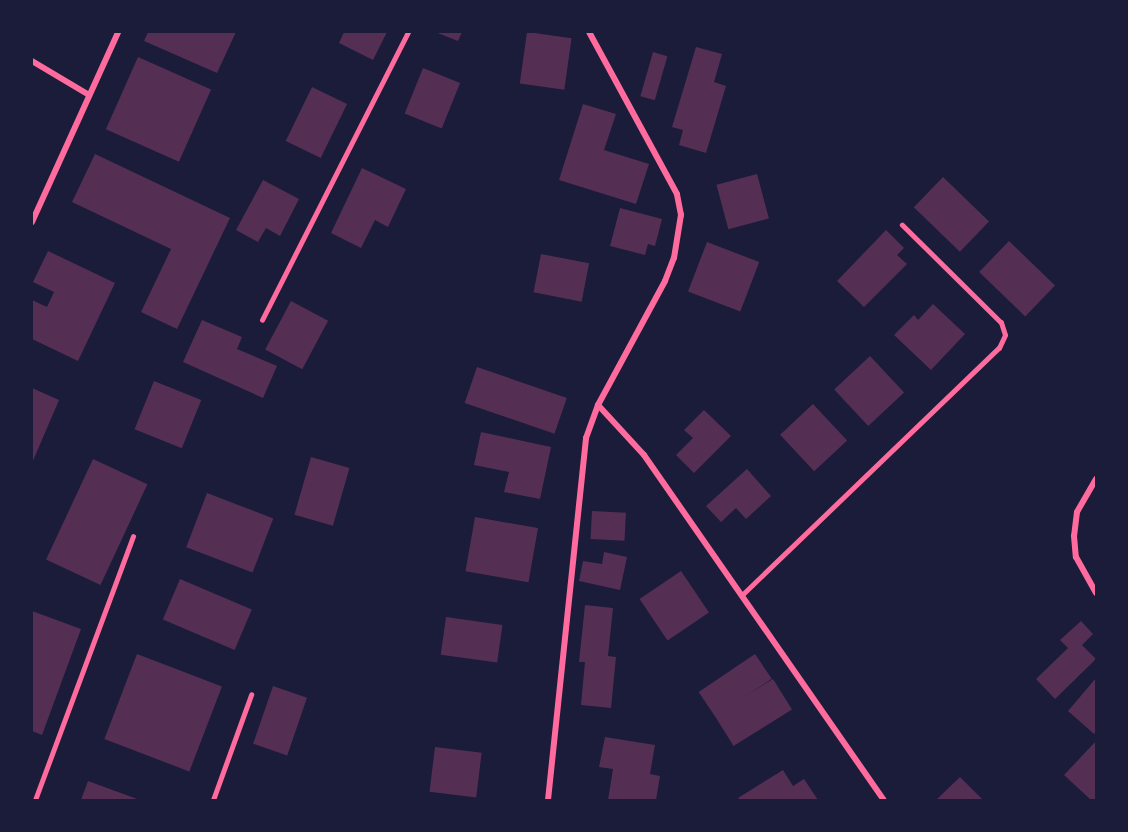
<!DOCTYPE html>
<style>
body{margin:0}
#map{position:relative;width:1128px;height:832px;overflow:hidden;background:#1b1b3a;font-family:Barlow,sans-serif}
div>[style]{position:absolute}
.building>*{inset:0;background:#542f53;transform-origin:0 0}
.service>*{height:4.5px;margin:-2.25px;padding:0 2.25px;transform-origin:2.25px;border-radius:2.25px;background:#ff6b9d}
.minor>*{height:6px;margin:-3px;padding:0 3px;transform-origin:3px;border-radius:3px;background:#ff6b9d}
span{translate:-50% -50%;white-space:nowrap;text-align:center;line-height:1.15;-webkit-text-stroke:5px #1b1b3a;paint-order:stroke}
.frame{position:absolute;inset:0;border:33px solid #1b1b3a;pointer-events:none}
</style>
<div id="map">
<div class="building">
<div style="clip-path:polygon(148px 32px,236px 32px,217px 73px,144px 41px)"></div>
<div style="clip-path:polygon(344px 32px,387px 32px,373px 60px,339px 43px)"></div>
<div style="clip-path:polygon(435px 32px,462px 32px,458px 41px)"></div>
<div style="left:527px;top:32px;width:45px;height:52px;rotate:8deg"></div>
<div style="clip-path:polygon(696px 47px,722px 54px,714px 82px,726px 86px,706px 153px,679px 145px,683px 130px,672px 127px)"></div>
<div style="left:653px;top:52px;width:15px;height:46px;rotate:16deg"></div>
<div style="left:138px;top:57px;width:80px;height:79px;rotate:24deg"></div>
<div style="left:423px;top:68px;width:40px;height:49px;rotate:22deg"></div>
<div style="left:312px;top:87px;width:39px;height:60px;rotate:26deg"></div>
<div style="clip-path:polygon(583px 104px,616px 114px,604px 150px,649px 164px,636px 204px,559px 180px)"></div>
<div style="clip-path:polygon(95px 154px,230px 218px,177px 329px,141px 312px,171px 249px,72px 202px)"></div>
<div style="clip-path:polygon(362px 168px,406px 189px,388px 227px,375px 220px,361px 248px,331px 233px)"></div>
<div style="left:757px;top:174px;width:46px;height:42px;rotate:75deg"></div>
<div style="left:943px;top:177px;width:64px;height:42px;rotate:44deg"></div>
<div style="clip-path:polygon(263px 180px,299px 199px,280px 236px,266px 228px,258px 242px,236px 230px)"></div>
<div style="clip-path:polygon(620px 208px,662px 219px,655px 246px,648px 244px,645px 255px,610px 246px)"></div>
<div style="clip-path:polygon(886px 230px,904px 248px,897px 255px,907px 264px,864px 307px,837px 281px)"></div>
<div style="left:1009px;top:241px;width:64px;height:43px;rotate:44deg"></div>
<div style="left:707px;top:242px;width:56px;height:53px;rotate:21deg"></div>
<div style="clip-path:polygon(48px 251px,115px 283px,78px 361px,32px 339px,32px 300px,47px 307px,54px 292px,33px 282px)"></div>
<div style="left:541px;top:254px;width:49px;height:39px;rotate:11deg"></div>
<div style="left:291px;top:301px;width:42px;height:55px;rotate:28deg"></div>
<div style="clip-path:polygon(933px 304px,965px 334px,931px 370px,894px 335px,914px 315px,918px 320px)"></div>
<div style="clip-path:polygon(202px 320px,242px 337px,237px 349px,277px 366px,263px 398px,183px 362px)"></div>
<div style="left:870px;top:356px;width:50px;height:49px;rotate:47deg"></div>
<div style="left:477px;top:367px;width:95px;height:38px;rotate:19deg"></div>
<div style="left:154px;top:381px;width:51px;height:52px;rotate:22deg"></div>
<div style="clip-path:polygon(32px 388px,59px 400px,32px 463px)"></div>
<div style="left:813px;top:404px;width:50px;height:45px;rotate:47deg"></div>
<div style="clip-path:polygon(704px 410px,731px 436px,694px 473px,676px 455px,693px 438px,684px 430px)"></div>
<div style="clip-path:polygon(481px 432px,551px 447px,540px 499px,504px 492px,509px 472px,474px 465px)"></div>
<div style="left:311px;top:457px;width:40px;height:60px;rotate:16deg"></div>
<div style="left:93px;top:459px;width:60px;height:111px;rotate:25deg"></div>
<div style="clip-path:polygon(747px 469px,771px 496px,746px 519px,736px 508px,721px 522px,706px 506px)"></div>
<div style="left:207px;top:493px;width:71px;height:58px;rotate:21deg"></div>
<div style="left:592px;top:511px;width:34px;height:28px;rotate:3deg"></div>
<div style="left:475px;top:517px;width:64px;height:55px;rotate:10deg"></div>
<div style="clip-path:polygon(604px 552px,627px 557px,620px 590px,579px 581px,583px 561px,602px 564px)"></div>
<div style="left:681px;top:571px;width:50px;height:50px;rotate:56deg"></div>
<div style="left:180px;top:579px;width:78px;height:44px;rotate:23deg"></div>
<div style="clip-path:polygon(585px 605px,613px 608px,608px 656px,616px 657px,611px 708px,581px 705px,585px 662px,579px 662px)"></div>
<div style="clip-path:polygon(32px 611px,81px 629px,42px 735px,32px 731px)"></div>
<div style="left:446px;top:617px;width:57px;height:38px;rotate:8deg"></div>
<div style="clip-path:polygon(1081px 621px,1093px 634px,1082px 645px,1096px 659px,1055px 699px,1036px 679px,1068px 648px,1060px 640px)"></div>
<div style="left:137px;top:654px;width:91px;height:91px;rotate:21deg"></div>
<div style="left:755px;top:654px;width:30px;height:68px;rotate:56deg"></div>
<div style="clip-path:polygon(1096px 678px,1096px 731px,1094px 734px,1068px 711px)"></div>
<div style="left:773px;top:679px;width:36px;height:69px;rotate:58deg"></div>
<div style="left:273px;top:686px;width:36px;height:61px;rotate:19deg"></div>
<div style="clip-path:polygon(605px 737px,655px 745px,650px 774px,660px 776px,656px 800px,608px 800px,613px 769px,599px 767px)"></div>
<div style="clip-path:polygon(1096px 741px,1096px 800px,1091px 800px,1064px 775px)"></div>
<div style="left:435px;top:747px;width:47px;height:45px;rotate:7deg"></div>
<div style="clip-path:polygon(783px 770px,793px 786px,804px 779px,818px 800px,740px 800px,738px 798px)"></div>
<div style="clip-path:polygon(960px 777px,983px 800px,936px 800px)"></div>
<div style="clip-path:polygon(88px 781px,140px 800px,81px 800px)"></div>
</div>
<div class="service">
<div style="left:262px;top:320px;width:323px;rotate:-63.1deg"></div>
<div style="left:743px;top:594px;width:355px;rotate:-43.9deg"></div>
<div style="left:999px;top:348px;width:14px;rotate:-65deg"></div>
<div style="left:1005px;top:335px;width:13px;rotate:-108deg"></div>
<div style="left:1001px;top:323px;width:139px;rotate:-135.3deg"></div>
<div style="left:35px;top:800px;width:281px;rotate:-69.6deg"></div>
<div style="left:213px;top:800px;width:112px;rotate:-70.1deg"></div>
</div>
<div class="minor">
<div style="left:32px;top:61px;width:66px;rotate:30.8deg"></div>
<div style="left:32px;top:222px;width:209px;rotate:-65.6deg"></div>
<div style="left:598px;top:405px;width:68px;rotate:47.4deg"></div>
<div style="left:644px;top:455px;width:420px;rotate:55.2deg"></div>
<div style="left:1096px;top:479px;width:38px;rotate:120deg"></div>
<div style="left:1077px;top:512px;width:24px;rotate:97deg"></div>
<div style="left:1074px;top:536px;width:21px;rotate:85deg"></div>
<div style="left:1076px;top:557px;width:41px;rotate:60.9deg"></div>
<div style="left:548px;top:800px;width:364px;rotate:-84deg"></div>
<div style="left:586px;top:438px;width:35px;rotate:-70deg"></div>
<div style="left:598px;top:405px;width:141px;rotate:-61.6deg"></div>
<div style="left:665px;top:281px;width:25px;rotate:-69deg"></div>
<div style="left:674px;top:258px;width:44px;rotate:-80.8deg"></div>
<div style="left:681px;top:215px;width:21px;rotate:-101deg"></div>
<div style="left:677px;top:194px;width:184px;rotate:-118.5deg"></div>
</div>
<div class="frame"></div>
</div>
